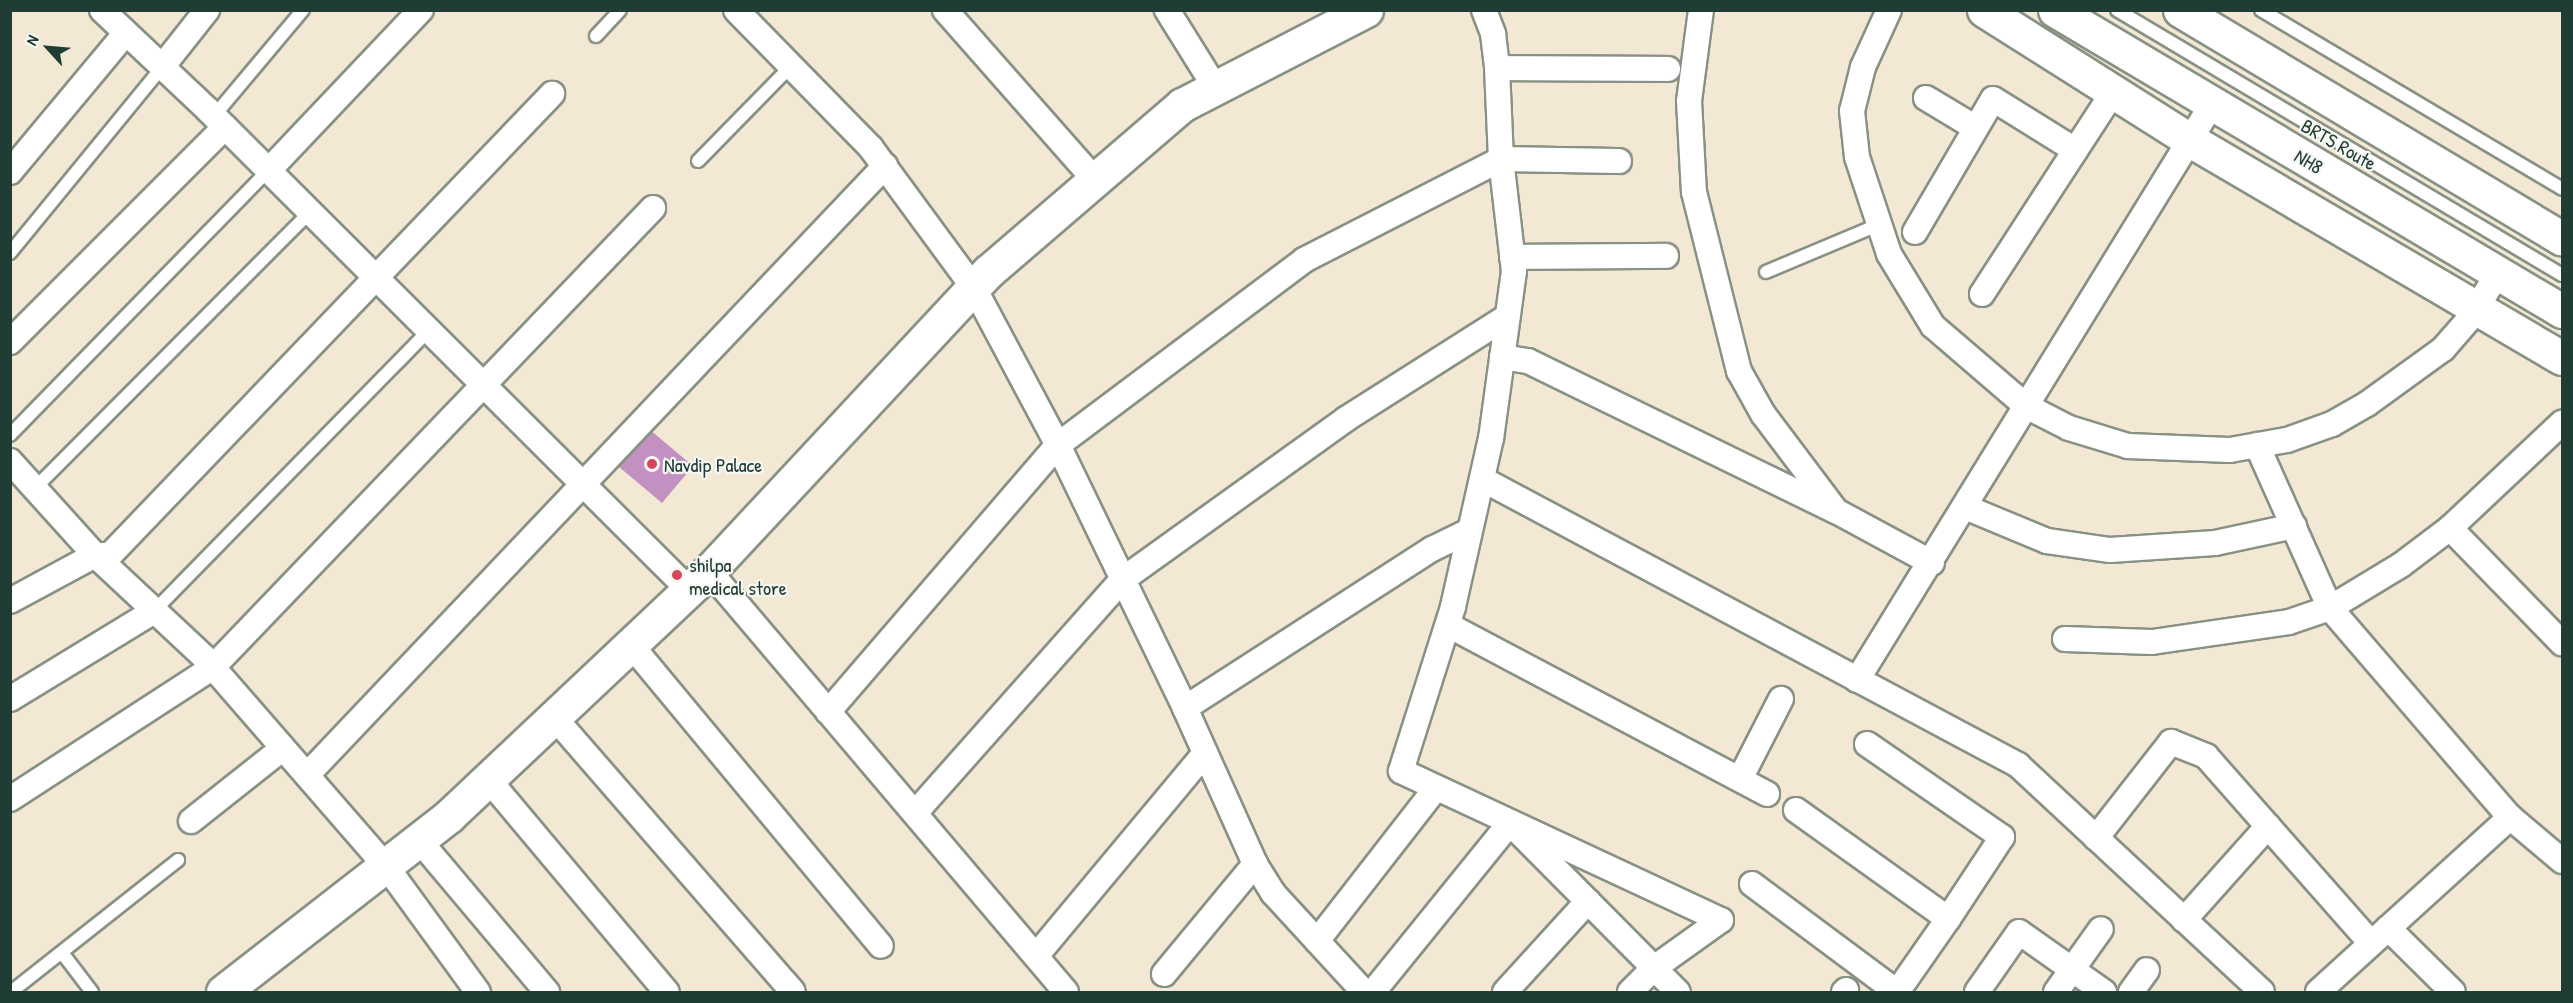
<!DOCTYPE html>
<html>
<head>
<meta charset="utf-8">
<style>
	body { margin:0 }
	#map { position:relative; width:2573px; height:1003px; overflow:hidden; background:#f2e8d4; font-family:"Patrick Hand",sans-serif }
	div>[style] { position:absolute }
	.building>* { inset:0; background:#c291c2 }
	.roads { filter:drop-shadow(2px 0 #889284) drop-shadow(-2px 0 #889284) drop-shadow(0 2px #889284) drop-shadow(0 -2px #889284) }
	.lane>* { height:12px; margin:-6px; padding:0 6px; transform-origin:6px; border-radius:6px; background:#fff }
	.street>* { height:24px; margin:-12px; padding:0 12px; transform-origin:12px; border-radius:12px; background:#fff }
	.secondary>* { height:33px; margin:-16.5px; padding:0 16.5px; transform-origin:16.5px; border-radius:16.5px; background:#fff }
	.primary>* { height:33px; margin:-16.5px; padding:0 16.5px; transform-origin:16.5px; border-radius:16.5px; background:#fff }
	.dots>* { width:16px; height:16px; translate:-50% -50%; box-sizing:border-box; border:3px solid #f6f6f2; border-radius:50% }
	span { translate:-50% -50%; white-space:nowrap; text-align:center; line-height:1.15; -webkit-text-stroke:4.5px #f6f6f2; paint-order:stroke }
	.street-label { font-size:20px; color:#1f3d34 }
	.poi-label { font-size:20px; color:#1f3d34 }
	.left { translate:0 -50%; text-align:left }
	.frame { position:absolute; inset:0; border:12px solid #1f3d34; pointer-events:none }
	.north { position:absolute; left:18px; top:18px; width:60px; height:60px; -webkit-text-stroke:4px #f6f6f2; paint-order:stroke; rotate:296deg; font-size:16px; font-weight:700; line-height:24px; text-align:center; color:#1f3d34 }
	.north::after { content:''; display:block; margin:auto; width:21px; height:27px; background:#1f3d34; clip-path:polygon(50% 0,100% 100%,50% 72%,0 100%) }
</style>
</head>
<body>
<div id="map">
	<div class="building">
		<i style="clip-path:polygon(643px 424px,693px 466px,662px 503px,612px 461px)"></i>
	</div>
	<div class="roads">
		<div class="lane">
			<i style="left:2117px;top:10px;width:518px;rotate:30.77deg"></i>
			<i style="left:2261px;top:10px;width:350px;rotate:30.7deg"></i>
			<i style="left:596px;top:36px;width:35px;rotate:-47deg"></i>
			<i style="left:214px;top:116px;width:138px;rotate:-50deg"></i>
			<i style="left:698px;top:161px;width:136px;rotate:-45.6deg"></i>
			<i style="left:10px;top:253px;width:240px;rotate:-50.7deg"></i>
			<i style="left:1766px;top:272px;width:121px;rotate:-22.8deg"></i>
			<i style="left:10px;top:435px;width:369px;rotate:-45.7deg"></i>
			<i style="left:35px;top:488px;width:388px;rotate:-45.1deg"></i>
			<i style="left:154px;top:611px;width:392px;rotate:-45.6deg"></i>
			<i style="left:63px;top:954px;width:48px;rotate:52.7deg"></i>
			<i style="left:11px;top:992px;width:213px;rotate:-38.3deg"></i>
		</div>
		<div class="street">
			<i style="left:102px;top:10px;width:146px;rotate:43.3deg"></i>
			<i style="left:208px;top:110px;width:680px;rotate:44.94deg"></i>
			<i style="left:736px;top:10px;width:193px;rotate:45.6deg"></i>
			<i style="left:871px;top:148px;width:174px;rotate:53.7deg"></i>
			<i style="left:974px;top:288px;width:178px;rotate:61.9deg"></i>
			<i style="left:1058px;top:445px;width:292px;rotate:64.2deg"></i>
			<i style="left:1185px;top:708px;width:294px;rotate:-32.8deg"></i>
			<i style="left:1432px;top:549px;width:41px;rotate:-25.9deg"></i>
			<i style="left:945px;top:10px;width:227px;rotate:48.6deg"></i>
			<i style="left:1167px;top:10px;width:91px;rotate:58.1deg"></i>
			<i style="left:1484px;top:10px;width:26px;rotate:69deg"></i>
			<i style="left:1493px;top:34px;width:34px;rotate:83deg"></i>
			<i style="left:1497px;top:68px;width:91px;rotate:87.5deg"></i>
			<i style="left:1501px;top:159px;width:113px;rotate:83.4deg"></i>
			<i style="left:1514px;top:271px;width:169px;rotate:97.8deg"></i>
			<i style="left:1491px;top:438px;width:173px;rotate:102.7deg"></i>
			<i style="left:1453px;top:607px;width:172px;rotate:107.6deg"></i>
			<i style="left:1401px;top:771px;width:353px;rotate:25deg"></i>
			<i style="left:1721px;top:920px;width:82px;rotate:144.4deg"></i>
			<i style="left:1654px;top:968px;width:34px;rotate:135deg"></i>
			<i style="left:1701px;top:10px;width:92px;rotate:97.5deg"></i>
			<i style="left:1689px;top:101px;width:91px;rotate:86.9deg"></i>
			<i style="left:1694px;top:192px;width:185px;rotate:75.9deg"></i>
			<i style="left:1739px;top:371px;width:49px;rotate:60.8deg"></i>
			<i style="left:1763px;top:414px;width:121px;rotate:53deg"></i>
			<i style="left:1889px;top:10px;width:63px;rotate:114.5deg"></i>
			<i style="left:1863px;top:67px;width:45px;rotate:104deg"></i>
			<i style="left:1852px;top:111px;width:46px;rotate:83.8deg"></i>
			<i style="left:1857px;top:157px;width:102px;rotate:71.7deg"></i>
			<i style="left:1889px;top:254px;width:84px;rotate:58.6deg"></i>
			<i style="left:1933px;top:326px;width:123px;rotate:40.7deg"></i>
			<i style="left:2026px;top:406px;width:48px;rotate:27.1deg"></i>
			<i style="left:2069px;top:428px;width:62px;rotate:17deg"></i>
			<i style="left:2128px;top:446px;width:102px;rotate:2.2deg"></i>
			<i style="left:2230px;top:450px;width:58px;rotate:-10deg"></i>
			<i style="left:2287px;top:440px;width:48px;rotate:-19.6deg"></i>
			<i style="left:2332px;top:424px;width:40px;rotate:-29.7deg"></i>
			<i style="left:2367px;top:404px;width:94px;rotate:-35.9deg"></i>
			<i style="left:2443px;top:349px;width:43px;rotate:-48.8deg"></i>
			<i style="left:2471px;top:317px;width:52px;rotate:-58.5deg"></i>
			<i style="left:162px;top:67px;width:73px;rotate:-51.7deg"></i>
			<i style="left:1497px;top:68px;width:171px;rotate:0.3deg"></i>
			<i style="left:1926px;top:98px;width:58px;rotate:31deg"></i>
			<i style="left:268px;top:171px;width:222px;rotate:-46.5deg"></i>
			<i style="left:10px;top:172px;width:181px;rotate:-50.2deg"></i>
			<i style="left:1915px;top:232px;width:154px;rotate:-59.6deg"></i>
			<i style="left:1993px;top:99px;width:97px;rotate:31.9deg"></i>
			<i style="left:1512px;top:257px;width:154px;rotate:-0.4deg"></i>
			<i style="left:1982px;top:294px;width:241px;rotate:-57deg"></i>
			<i style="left:10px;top:342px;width:304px;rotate:-45deg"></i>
			<i style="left:1502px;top:357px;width:26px;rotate:9deg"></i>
			<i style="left:1528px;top:361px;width:343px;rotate:26deg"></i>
			<i style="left:1836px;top:511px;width:109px;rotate:28.4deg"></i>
			<i style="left:2257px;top:445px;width:179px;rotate:65.9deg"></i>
			<i style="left:2330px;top:608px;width:276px;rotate:49.3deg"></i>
			<i style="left:2510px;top:817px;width:68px;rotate:40.2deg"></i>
			<i style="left:10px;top:461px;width:127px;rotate:47.9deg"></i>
			<i style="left:95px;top:555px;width:15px"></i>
			<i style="left:110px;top:555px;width:639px;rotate:-46.21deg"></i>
			<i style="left:1482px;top:479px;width:608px;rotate:28.08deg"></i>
			<i style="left:2018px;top:765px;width:333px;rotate:42.9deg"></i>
			<i style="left:1965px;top:507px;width:89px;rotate:22.5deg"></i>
			<i style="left:2047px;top:541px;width:64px;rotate:8.1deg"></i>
			<i style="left:2110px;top:550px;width:105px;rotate:-3.8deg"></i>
			<i style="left:2215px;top:543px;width:81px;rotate:-12.1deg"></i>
			<i style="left:2450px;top:528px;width:161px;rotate:45.8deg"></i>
			<i style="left:709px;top:571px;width:552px;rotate:49.7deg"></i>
			<i style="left:10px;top:601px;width:97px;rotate:-28.4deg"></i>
			<i style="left:95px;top:555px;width:149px;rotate:43.1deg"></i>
			<i style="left:204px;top:657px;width:277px;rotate:49deg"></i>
			<i style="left:386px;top:866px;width:156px;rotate:53.9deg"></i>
			<i style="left:1448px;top:625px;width:361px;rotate:27.9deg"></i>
			<i style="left:2065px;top:639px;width:87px;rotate:2deg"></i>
			<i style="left:2152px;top:642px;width:138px;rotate:-8.3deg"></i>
			<i style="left:2289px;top:622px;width:43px;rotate:-18.9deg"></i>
			<i style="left:2330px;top:608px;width:83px;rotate:-31.2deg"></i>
			<i style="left:2401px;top:565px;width:61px;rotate:-37.1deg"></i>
			<i style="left:2450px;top:528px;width:154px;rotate:-43.2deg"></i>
			<i style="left:631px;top:645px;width:391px;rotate:50.3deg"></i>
			<i style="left:1857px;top:680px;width:677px;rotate:-58.35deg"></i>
			<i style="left:10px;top:699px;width:169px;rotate:-31.4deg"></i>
			<i style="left:1185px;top:708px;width:171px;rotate:65.8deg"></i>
			<i style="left:1255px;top:864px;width:34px;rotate:58deg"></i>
			<i style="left:1273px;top:893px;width:134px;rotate:47.4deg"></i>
			<i style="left:828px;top:712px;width:352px;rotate:-49.3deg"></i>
			<i style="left:1058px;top:445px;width:308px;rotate:-36.9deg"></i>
			<i style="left:1304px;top:260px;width:221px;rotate:-27.1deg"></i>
			<i style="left:1501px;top:159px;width:118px;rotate:1deg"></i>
			<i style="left:554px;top:717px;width:364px;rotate:49deg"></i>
			<i style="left:1867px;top:744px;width:164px;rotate:34.6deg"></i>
			<i style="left:2002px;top:837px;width:98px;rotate:123.4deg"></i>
			<i style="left:307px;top:775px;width:840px;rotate:-46.5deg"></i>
			<i style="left:488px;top:779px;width:278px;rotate:50deg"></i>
			<i style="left:1740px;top:779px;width:90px;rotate:-62.9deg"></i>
			<i style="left:10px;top:799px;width:242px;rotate:-33deg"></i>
			<i style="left:213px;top:667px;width:636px;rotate:-46.21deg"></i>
			<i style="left:1796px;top:810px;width:187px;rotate:35.6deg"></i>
			<i style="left:1948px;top:919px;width:89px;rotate:124.9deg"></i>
			<i style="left:915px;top:813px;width:312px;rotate:-48.4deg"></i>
			<i style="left:1122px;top:580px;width:276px;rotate:-35.7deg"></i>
			<i style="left:1346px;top:419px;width:191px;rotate:-32.4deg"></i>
			<i style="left:191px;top:821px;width:117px;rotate:-38.4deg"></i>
			<i style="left:2096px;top:838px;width:122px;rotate:-52deg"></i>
			<i style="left:2171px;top:742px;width:38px;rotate:22deg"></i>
			<i style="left:2206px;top:756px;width:249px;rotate:48.6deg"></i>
			<i style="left:419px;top:840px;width:199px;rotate:49.9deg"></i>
			<i style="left:1752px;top:884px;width:181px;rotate:36.7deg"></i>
			<i style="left:2184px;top:920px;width:126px;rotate:-48.2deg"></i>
			<i style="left:2388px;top:928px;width:91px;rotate:44.6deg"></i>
			<i style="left:1317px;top:941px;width:194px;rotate:-52.1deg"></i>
			<i style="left:1036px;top:956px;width:264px;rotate:-50.2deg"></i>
			<i style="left:1164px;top:974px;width:143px;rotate:-50.4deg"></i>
			<i style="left:1373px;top:992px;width:218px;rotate:-51deg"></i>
			<i style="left:1510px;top:823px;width:238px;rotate:45.2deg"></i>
			<i style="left:1505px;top:992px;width:123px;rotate:-47.6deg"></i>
			<i style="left:1844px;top:992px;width:3px;rotate:-45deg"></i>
			<i style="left:1977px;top:992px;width:73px;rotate:-55deg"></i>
			<i style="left:2019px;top:932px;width:104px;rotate:35.2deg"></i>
			<i style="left:2056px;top:992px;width:77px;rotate:-54.5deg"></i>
			<i style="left:2131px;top:992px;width:27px;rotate:-54deg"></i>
			<i style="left:2318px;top:992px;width:260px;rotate:-42.3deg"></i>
		</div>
		<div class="secondary">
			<i style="left:1984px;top:10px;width:244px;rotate:32.3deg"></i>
			<i style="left:2190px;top:140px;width:431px;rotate:30.4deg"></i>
			<i style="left:223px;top:992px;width:286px;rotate:-37.9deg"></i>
			<i style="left:449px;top:816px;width:357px;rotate:-43.3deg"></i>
			<i style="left:709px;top:571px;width:410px;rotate:-47deg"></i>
			<i style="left:989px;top:271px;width:255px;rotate:-40.7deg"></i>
			<i style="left:1182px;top:105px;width:207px;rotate:-27.3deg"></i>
		</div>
		<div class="primary">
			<i style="left:2055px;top:10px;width:590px;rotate:30.7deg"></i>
			<i style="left:2180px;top:10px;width:445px;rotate:30.9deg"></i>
		</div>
	</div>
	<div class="dots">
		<i style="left:652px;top:464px;background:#d1495b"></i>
		<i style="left:677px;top:575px;background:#d1495b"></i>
	</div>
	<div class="street-label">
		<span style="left:2339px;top:144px;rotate:30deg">BRTS Route</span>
		<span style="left:2309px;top:161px;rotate:31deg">NH8</span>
	</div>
	<div class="poi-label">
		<span class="left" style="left:664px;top:464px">Navdip Palace</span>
		<span class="left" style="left:689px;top:576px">shilpa<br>medical store</span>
	</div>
	<div class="frame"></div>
	<div class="north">N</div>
</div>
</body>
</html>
